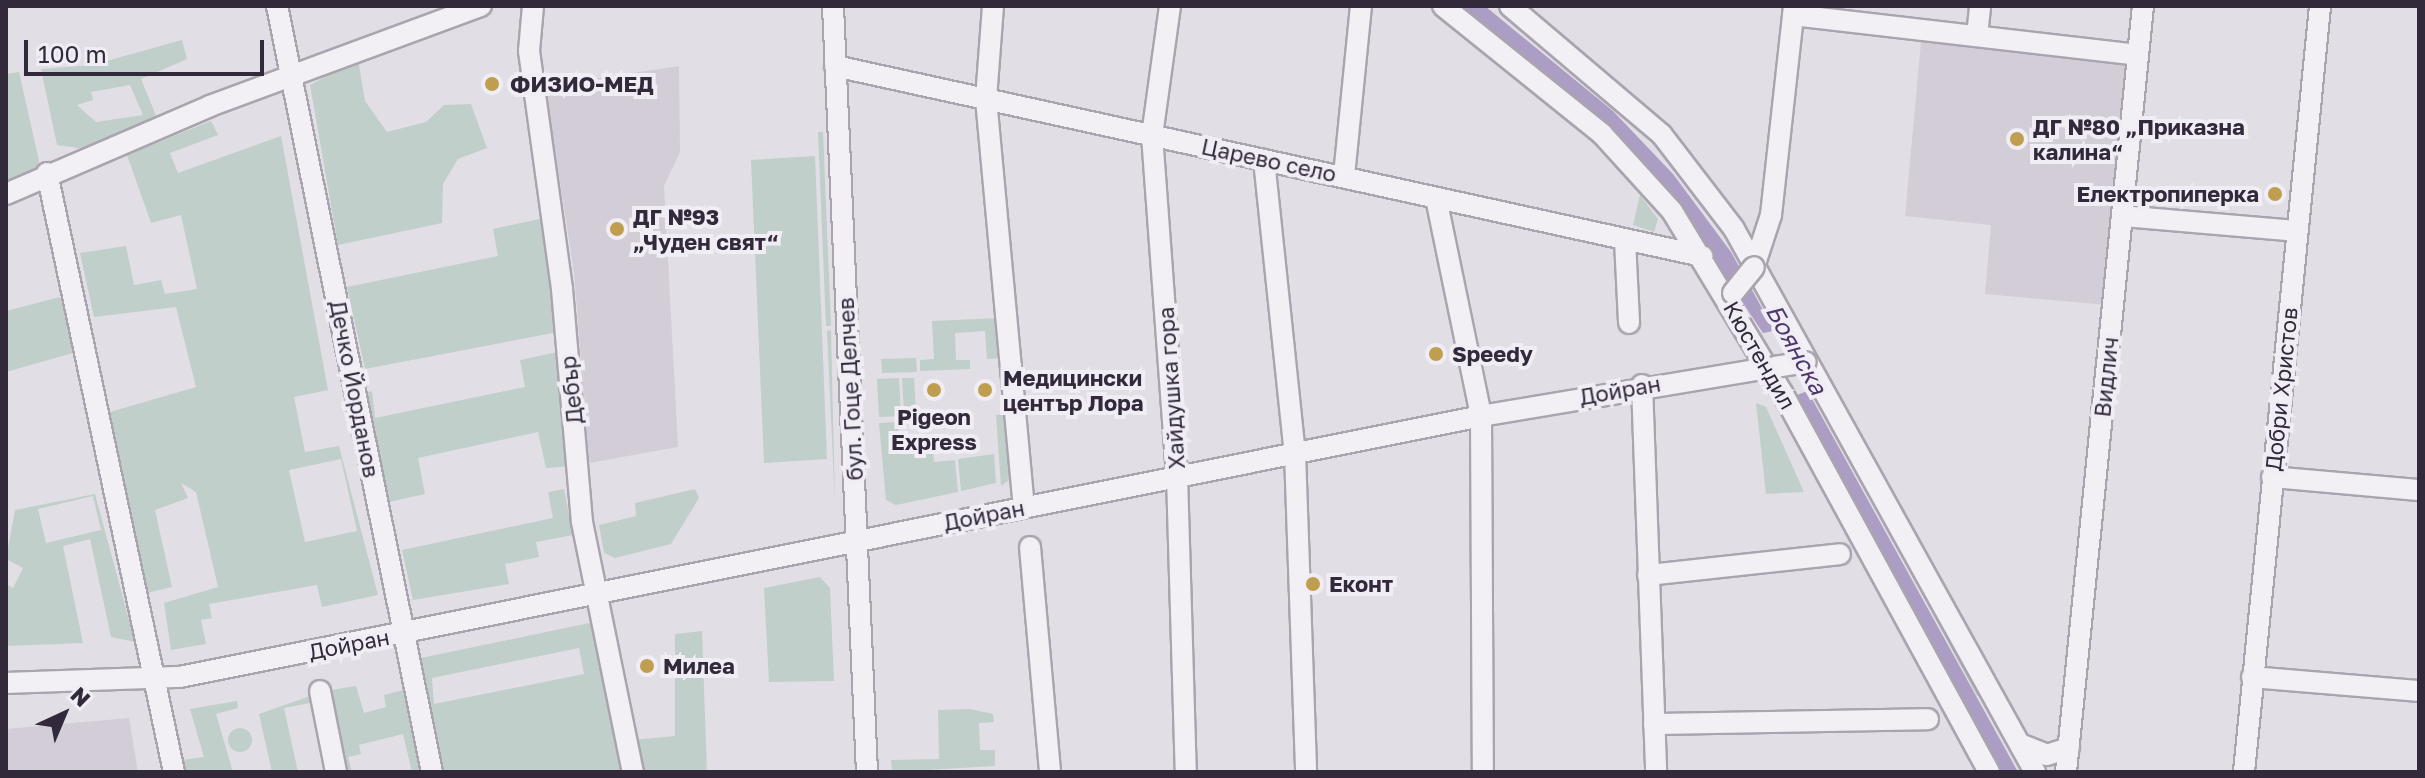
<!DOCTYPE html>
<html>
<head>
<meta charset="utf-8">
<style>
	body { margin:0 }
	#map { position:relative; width:2425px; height:778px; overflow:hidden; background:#e2dee6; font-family:"Golos Text",sans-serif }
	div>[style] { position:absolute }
	.built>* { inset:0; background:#d2cdd7 }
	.green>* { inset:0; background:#c0cfc9 }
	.round { border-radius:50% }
	.water>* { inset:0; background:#ab9dc3 }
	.pier>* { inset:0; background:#e2dee6 }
	.roads { filter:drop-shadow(2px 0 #aaa4af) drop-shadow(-2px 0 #aaa4af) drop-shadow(0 2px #aaa4af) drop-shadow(0 -2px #aaa4af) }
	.minor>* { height:20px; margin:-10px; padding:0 10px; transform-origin:10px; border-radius:10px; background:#f3f0f5 }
	.bridges { filter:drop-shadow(2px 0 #aaa4af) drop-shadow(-2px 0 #aaa4af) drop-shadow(0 2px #aaa4af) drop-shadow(0 -2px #aaa4af) }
	.minor-bridge>* { height:20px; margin:-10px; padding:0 10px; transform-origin:10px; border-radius:10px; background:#f3f0f5 }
	.dots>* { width:22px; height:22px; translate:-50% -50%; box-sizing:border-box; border:4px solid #f0edf4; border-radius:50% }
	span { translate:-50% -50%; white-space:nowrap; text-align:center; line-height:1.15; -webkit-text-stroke:8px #f0edf4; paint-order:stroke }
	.poi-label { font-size:22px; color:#32293b; font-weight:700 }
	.left { translate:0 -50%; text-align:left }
	.right { translate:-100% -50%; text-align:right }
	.street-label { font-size:22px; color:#32293b }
	.water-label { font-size:24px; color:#4d386b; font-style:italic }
	.frame { position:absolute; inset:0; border:8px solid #32293b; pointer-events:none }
	.north { position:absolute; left:24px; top:674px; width:80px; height:80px; -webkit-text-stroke:6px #f0edf4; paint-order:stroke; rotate:44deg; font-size:22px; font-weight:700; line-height:32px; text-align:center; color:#32293b }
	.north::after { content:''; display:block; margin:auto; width:28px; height:36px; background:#32293b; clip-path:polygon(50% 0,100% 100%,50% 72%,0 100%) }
	.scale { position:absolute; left:24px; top:40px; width:240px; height:36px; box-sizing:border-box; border:4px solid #32293b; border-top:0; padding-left:10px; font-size:24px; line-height:28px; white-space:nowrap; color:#32293b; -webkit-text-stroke:6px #f0edf4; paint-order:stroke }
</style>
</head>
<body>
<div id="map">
	<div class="built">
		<i style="clip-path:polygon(1921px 42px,2129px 62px,2107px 305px,1985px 294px,1991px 225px,1905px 216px)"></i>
		<i style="clip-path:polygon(679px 66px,680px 152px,664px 186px,678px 447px,589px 463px,574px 272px,545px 86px)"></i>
		<i style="clip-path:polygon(129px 718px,138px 772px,6px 772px,6px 729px)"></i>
	</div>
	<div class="green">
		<i style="clip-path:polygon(evenodd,182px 40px,187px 59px,141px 79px,157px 118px,85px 149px,57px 145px,41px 69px,92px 65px,182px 40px,130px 85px,143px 115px,96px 122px,77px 105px,93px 100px,91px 92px,130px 85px)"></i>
		<i style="clip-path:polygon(358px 59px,365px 101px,387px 132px,426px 122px,444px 105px,471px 104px,487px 148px,458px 159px,443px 184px,442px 223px,338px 245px,310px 85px)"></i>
		<i style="clip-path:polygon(19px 72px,39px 161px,35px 171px,6px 186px,6px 74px)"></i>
		<i style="clip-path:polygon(evenodd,211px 121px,218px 135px,170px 153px,178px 173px,281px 136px,328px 390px,294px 397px,305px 452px,339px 446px,378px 595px,322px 607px,317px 585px,209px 604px,212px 618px,201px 620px,206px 644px,171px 650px,164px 603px,218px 587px,196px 492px,181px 483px,188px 498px,155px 510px,172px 587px,147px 593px,110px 412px,196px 387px,176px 307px,94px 317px,80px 253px,126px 246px,134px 285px,161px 280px,165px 294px,197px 289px,181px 215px,151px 223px,127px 155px,211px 121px,341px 459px,357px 531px,305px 542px,289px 470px,341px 459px)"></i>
		<i style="clip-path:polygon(818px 132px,823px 132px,831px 326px,826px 326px)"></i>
		<i style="clip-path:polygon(815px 156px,827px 459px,764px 463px,751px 160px)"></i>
		<i style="clip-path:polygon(1640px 195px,1658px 219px,1654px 232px,1633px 225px)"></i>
		<i style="clip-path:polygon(544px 218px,558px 332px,365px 369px,347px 287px,498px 256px,493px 229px)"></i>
		<i style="clip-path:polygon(60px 297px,80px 351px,6px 372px,6px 311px)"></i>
		<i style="clip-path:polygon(1000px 318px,1002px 358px,987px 359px,985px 331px,955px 333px,956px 360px,970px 360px,970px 369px,920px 371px,920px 360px,934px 359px,932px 321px)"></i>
		<i style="clip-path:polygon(831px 330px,835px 505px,827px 331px)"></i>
		<i style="clip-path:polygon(562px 351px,573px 466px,546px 468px,538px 432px,418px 458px,425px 494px,389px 502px,362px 394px,372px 391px,375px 418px,525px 387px,520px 360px)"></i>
		<i style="clip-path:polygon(916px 358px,917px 372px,882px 373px,881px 359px)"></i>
		<i style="clip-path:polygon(899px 378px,901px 416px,879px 417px,877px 379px)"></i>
		<i style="clip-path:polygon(902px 378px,914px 378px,916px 411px,904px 412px)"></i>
		<i style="clip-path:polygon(1812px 389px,1981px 694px,1977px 696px)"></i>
		<i style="clip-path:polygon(1797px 395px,1964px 704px,1959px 706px,1794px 396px)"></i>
		<i style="clip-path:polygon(1756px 403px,1766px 407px,1804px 492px,1766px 494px)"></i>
		<i style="clip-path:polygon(1010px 413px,1017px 474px,1001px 486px,996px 415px)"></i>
		<i style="clip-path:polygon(898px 422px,900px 449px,933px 451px,934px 462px,955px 460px,958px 492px,896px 505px,886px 500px,879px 423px)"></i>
		<i style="clip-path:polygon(994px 454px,996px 483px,961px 491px,958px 459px)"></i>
		<i style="clip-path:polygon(564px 489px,573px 535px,536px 542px,539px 557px,505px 564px,509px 584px,413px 600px,402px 550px,553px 518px,548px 492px)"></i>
		<i style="clip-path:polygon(695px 489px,699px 498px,671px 544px,615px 558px,604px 553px,599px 525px,636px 516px,635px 503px)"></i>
		<i style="clip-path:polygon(evenodd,95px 494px,135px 642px,111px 637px,90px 539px,63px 546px,83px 643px,6px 646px,6px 584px,13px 588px,23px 568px,6px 559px,15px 510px,95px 494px,93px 496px,101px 530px,46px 543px,38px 509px,93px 496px)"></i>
		<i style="clip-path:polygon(820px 577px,830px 588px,834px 681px,769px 682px,764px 588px)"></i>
		<i style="clip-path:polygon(evenodd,594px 622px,627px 772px,440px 772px,416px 659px,594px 622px,579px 648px,584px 674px,434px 704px,432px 678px,579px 648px)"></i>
		<i style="clip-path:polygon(702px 631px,707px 772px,638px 772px,632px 740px,675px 736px,675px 634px)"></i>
		<i style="clip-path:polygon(356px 686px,364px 713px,386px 707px,384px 695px,410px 688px,426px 772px,412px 772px,403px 734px,359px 745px,361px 754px,348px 757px,352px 772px,343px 772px,325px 691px)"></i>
		<i style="clip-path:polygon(313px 695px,315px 702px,284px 708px,298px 772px,272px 772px,259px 714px)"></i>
		<i style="clip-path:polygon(237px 701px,238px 708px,216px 714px,233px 772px,184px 772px,182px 760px,204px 757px,190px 709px)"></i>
		<i style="clip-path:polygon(970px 709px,993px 714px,994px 722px,979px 723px,980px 750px,995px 750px,995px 766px,892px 772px,891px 760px,939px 759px,938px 710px)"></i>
		<i class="round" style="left:228px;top:728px;width:24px;height:24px"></i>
	</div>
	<div class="water">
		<i style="clip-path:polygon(1461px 6px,1485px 6px,1613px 111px,1673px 174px,1731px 252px,2018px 772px,2000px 772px,1763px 333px,1666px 187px,1602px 120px)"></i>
	</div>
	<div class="pier">
		<i style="clip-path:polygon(1782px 329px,1816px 388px,1794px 396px,1759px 334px)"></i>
	</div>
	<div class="roads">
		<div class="minor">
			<i style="left:277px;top:6px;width:782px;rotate:78.56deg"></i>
			<i style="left:533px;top:6px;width:45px;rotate:95.1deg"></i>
			<i style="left:529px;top:51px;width:240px;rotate:82.1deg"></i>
			<i style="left:562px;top:289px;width:234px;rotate:85.1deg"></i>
			<i style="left:582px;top:522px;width:255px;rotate:78.5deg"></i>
			<i style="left:833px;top:6px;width:767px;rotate:87.46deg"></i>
			<i style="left:993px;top:6px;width:93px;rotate:94.3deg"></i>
			<i style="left:986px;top:99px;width:410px;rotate:84.7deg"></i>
			<i style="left:1170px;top:6px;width:130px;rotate:97.9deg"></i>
			<i style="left:1152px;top:135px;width:342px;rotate:85.8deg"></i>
			<i style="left:1177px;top:476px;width:296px;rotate:88.3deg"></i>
			<i style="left:1443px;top:6px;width:204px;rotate:38.8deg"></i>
			<i style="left:1602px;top:134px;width:104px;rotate:47.7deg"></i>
			<i style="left:1672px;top:211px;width:214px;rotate:58.8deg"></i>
			<i style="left:1783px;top:394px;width:430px;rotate:61.4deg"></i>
			<i style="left:1510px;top:6px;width:199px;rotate:40.3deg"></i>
			<i style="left:1662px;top:135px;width:118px;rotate:52.5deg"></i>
			<i style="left:1734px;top:229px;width:621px;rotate:61deg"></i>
			<i style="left:1793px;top:15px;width:347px;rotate:6.6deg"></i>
			<i style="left:1977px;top:36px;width:30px;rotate:-84deg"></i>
			<i style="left:835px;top:66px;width:888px;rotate:12.36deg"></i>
			<i style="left:1264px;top:160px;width:295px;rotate:84deg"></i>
			<i style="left:1295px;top:453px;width:319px;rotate:88deg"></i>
			<i style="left:47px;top:173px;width:612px;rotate:78.03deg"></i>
			<i style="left:1344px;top:176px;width:171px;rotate:-84.3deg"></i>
			<i style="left:6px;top:194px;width:222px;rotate:-23.3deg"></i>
			<i style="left:210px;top:106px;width:289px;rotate:-20.3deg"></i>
			<i style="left:1436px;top:198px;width:223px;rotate:78.3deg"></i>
			<i style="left:1481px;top:416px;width:356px;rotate:89.7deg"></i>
			<i style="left:2122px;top:216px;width:176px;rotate:4.9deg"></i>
			<i style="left:1625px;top:240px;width:83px;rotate:87.2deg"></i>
			<i style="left:1754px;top:267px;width:55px;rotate:-71.9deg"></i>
			<i style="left:1771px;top:215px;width:210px;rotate:-83.7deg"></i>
			<i style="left:1642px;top:385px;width:387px;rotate:87.9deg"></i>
			<i style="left:2272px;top:477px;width:148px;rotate:5.1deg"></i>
			<i style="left:1030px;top:547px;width:226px;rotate:84.9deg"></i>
			<i style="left:1648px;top:575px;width:193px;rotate:-6.2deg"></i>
			<i style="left:2252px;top:677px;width:168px;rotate:4.8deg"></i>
			<i style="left:6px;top:683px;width:174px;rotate:-2deg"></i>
			<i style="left:180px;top:677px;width:1327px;rotate:-11.34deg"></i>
			<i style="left:1481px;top:416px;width:298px;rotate:-9.5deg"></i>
			<i style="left:320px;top:691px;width:83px;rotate:78.8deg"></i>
			<i style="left:1654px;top:724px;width:274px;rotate:-1deg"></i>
			<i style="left:2020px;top:744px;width:29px;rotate:22deg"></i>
			<i style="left:2047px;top:755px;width:23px;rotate:-18deg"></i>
			<i style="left:2066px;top:772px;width:770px;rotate:-84.26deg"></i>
			<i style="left:2244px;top:772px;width:770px;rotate:-84.33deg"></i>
		</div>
	</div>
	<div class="bridges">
		<div class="minor-bridge">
			<i style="left:1733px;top:293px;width:33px;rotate:-51deg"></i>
			<i style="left:1775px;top:367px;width:31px;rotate:-9deg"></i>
		</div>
	</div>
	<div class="dots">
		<i style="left:492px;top:84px;background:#bf9f4f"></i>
		<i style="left:2017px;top:139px;background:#bf9f4f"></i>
		<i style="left:2275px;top:194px;background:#bf9f4f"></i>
		<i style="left:617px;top:229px;background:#bf9f4f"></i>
		<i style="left:1436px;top:354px;background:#bf9f4f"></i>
		<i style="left:934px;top:390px;background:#bf9f4f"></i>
		<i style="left:985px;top:390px;background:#bf9f4f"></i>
		<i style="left:1313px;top:584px;background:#bf9f4f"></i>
		<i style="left:647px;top:666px;background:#bf9f4f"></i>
	</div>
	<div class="poi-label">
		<span class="left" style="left:510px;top:84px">ФИЗИО-МЕД</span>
		<span class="left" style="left:2033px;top:139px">ДГ №80 „Приказна<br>калина“</span>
		<span class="right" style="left:2259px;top:194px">Електропиперка</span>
		<span class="left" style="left:633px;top:229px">ДГ №93<br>„Чуден свят“</span>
		<span class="left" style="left:1452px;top:354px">Speedy</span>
		<span class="left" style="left:1003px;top:390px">Медицински<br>център Лора</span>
		<span style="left:934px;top:429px">Pigeon<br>Express</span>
		<span class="left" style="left:1329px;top:584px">Еконт</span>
		<span class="left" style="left:663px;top:666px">Милеа</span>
	</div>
	<div class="street-label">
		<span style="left:1269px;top:160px;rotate:12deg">Царево село</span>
		<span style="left:1760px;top:355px;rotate:60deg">Кюстендил</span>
		<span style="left:2106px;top:377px;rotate:-84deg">Видлич</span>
		<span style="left:1171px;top:388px;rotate:-94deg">Хайдушка гора</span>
		<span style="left:355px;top:389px;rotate:79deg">Дечко Йорданов</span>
		<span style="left:850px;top:389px;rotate:-93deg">бул. Гоце Делчев</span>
		<span style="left:2281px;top:389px;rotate:-84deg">Добри Христов</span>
		<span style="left:571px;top:390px;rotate:-96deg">Дебър</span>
		<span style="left:1620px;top:390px;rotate:-10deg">Дойран</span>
		<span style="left:984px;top:515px;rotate:-11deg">Дойран</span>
		<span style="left:349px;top:644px;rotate:-11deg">Дойран</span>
	</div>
	<div class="water-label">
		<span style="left:1797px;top:349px;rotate:61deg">Боянска</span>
	</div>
	<div class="frame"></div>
	<div class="north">N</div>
	<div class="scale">100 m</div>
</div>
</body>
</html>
